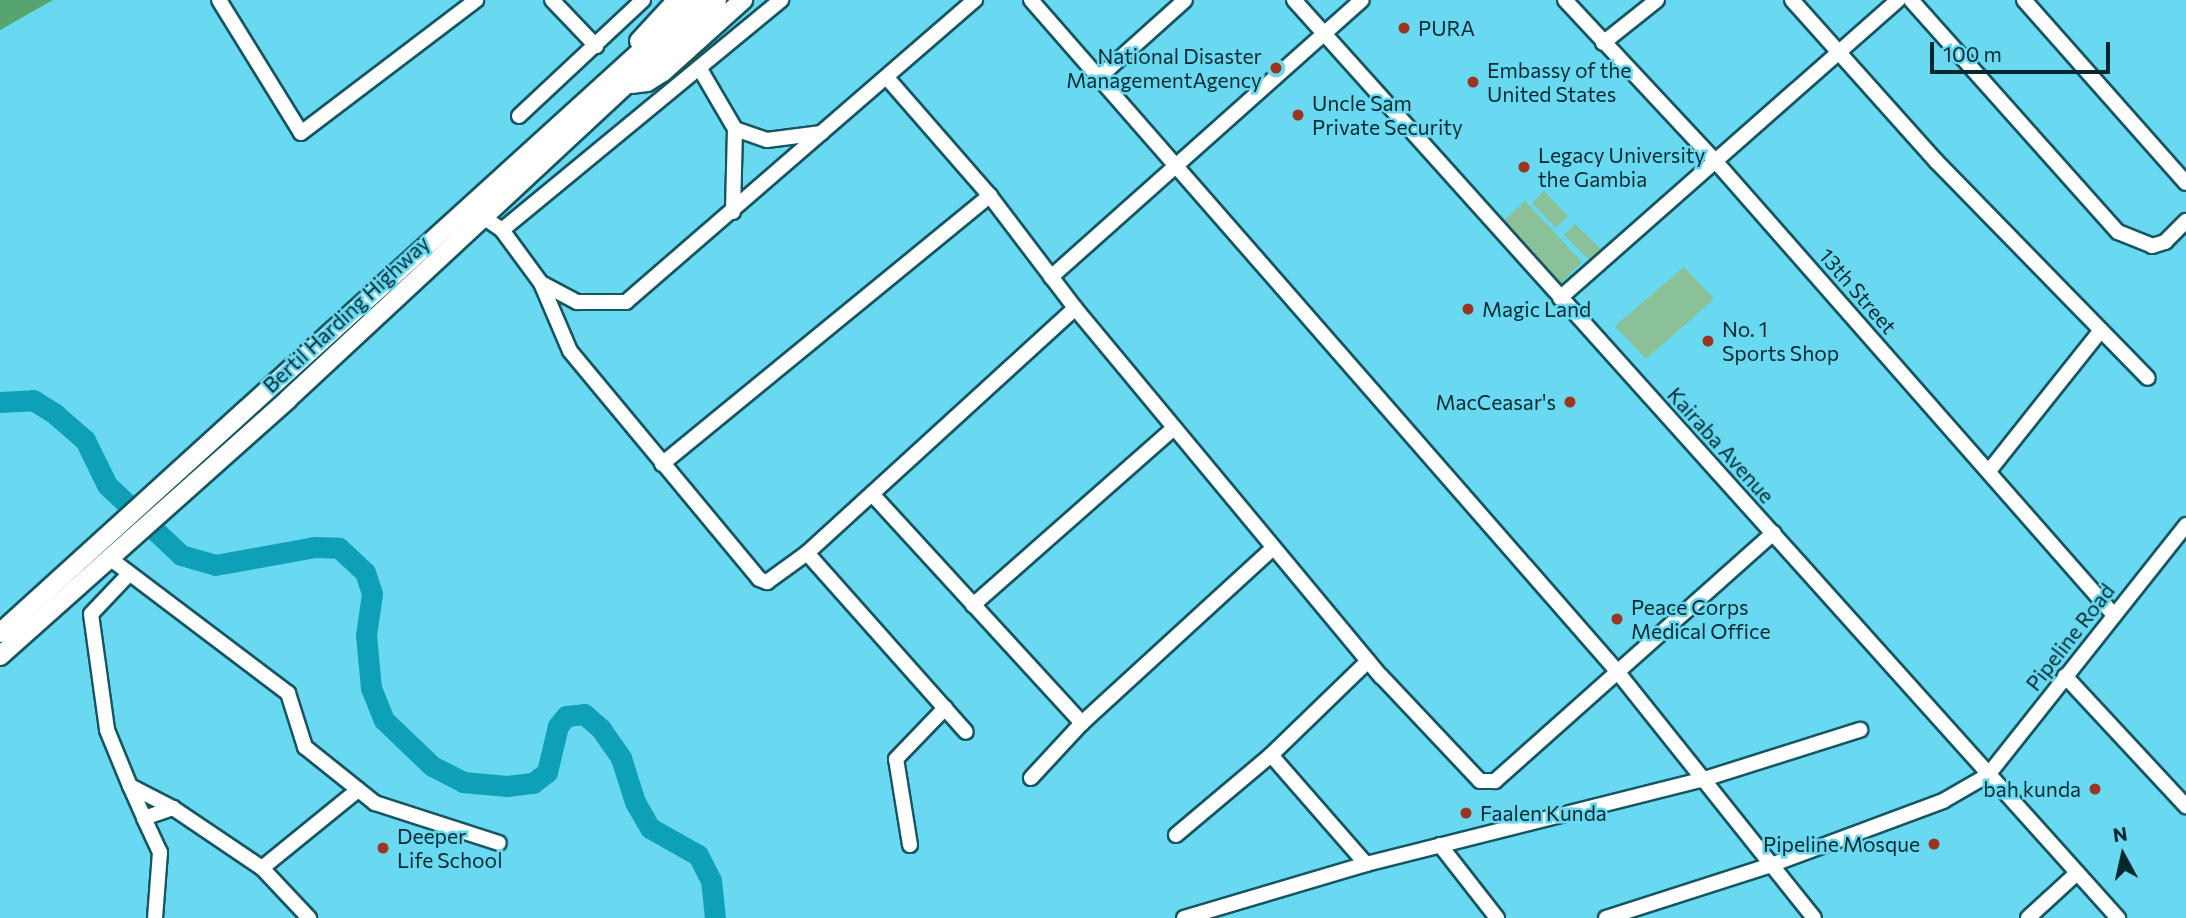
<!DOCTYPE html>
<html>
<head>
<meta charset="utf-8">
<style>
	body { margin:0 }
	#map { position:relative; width:2186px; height:918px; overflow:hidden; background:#68d9f1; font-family:Commissioner,sans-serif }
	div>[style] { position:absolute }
	.green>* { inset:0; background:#8ac199 }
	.forest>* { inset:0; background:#56a571 }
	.river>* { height:21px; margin:-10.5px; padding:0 10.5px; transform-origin:10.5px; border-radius:10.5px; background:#0ea0b7 }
	.roads { filter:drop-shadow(2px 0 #165662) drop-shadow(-2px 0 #165662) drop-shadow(0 2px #165662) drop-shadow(0 -2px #165662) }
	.minor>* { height:14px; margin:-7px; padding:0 7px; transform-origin:7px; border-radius:7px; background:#fff }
	.major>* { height:18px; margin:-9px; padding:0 9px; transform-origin:9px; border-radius:9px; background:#fff }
	.dots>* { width:19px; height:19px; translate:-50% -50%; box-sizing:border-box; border:4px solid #68d9f1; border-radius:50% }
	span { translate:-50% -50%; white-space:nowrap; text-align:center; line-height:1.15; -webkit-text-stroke:5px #68d9f1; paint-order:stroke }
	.poi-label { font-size:21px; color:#02282f }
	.left { translate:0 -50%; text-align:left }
	.right { translate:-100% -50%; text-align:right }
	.street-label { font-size:21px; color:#02282f }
	.north { position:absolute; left:2088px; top:820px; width:70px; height:70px; -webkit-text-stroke:5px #68d9f1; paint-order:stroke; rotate:352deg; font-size:19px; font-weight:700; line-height:28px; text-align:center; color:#02282f }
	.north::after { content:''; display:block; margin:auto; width:24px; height:32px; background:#02282f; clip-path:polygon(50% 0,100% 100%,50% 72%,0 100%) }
	.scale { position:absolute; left:1930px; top:42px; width:180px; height:32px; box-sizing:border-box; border:4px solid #02282f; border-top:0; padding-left:9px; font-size:21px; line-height:24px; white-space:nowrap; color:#02282f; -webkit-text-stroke:5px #68d9f1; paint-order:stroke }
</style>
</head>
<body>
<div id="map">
	<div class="green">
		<i style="clip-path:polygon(1544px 191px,1568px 216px,1556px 228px,1532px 203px)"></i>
		<i style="clip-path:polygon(1525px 201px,1582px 262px,1561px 283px,1503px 221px)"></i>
		<i style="clip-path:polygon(1575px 224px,1603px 251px,1592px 263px,1564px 235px)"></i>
		<i style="clip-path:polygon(1684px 267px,1714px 299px,1646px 359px,1615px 326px)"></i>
	</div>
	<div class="forest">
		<i style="clip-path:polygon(0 0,53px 0,0 30px)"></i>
	</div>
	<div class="river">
		<i style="left:0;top:402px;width:33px;rotate:-3deg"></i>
		<i style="left:33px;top:400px;width:26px;rotate:32deg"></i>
		<i style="left:55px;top:414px;width:40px;rotate:41deg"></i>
		<i style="left:85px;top:440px;width:50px;rotate:63.9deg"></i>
		<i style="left:107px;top:485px;width:102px;rotate:43.4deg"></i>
		<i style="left:181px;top:555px;width:35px;rotate:16deg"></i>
		<i style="left:215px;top:565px;width:102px;rotate:-10.2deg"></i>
		<i style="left:315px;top:547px;width:24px;rotate:2deg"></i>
		<i style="left:339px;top:548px;width:35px;rotate:43deg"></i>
		<i style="left:365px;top:572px;width:23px;rotate:72deg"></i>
		<i style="left:372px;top:594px;width:41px;rotate:98.3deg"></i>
		<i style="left:366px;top:635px;width:53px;rotate:84.6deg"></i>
		<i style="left:371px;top:688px;width:35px;rotate:68deg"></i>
		<i style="left:384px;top:720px;width:66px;rotate:43.8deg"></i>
		<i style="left:432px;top:766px;width:35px;rotate:27deg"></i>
		<i style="left:463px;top:782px;width:44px;rotate:5.2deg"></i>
		<i style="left:507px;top:786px;width:26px;rotate:-7deg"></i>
		<i style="left:533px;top:783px;width:18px;rotate:-38deg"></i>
		<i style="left:547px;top:772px;width:47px;rotate:-76.6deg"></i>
		<i style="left:558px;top:726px;width:13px;rotate:-51deg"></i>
		<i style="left:566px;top:716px;width:18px;rotate:-6deg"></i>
		<i style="left:584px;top:714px;width:23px;rotate:41deg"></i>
		<i style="left:601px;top:729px;width:35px;rotate:55deg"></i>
		<i style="left:621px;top:758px;width:46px;rotate:72.3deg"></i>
		<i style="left:635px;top:802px;width:30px;rotate:60deg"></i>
		<i style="left:650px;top:828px;width:55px;rotate:29.4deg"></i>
		<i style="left:698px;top:855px;width:28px;rotate:63deg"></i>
		<i style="left:711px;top:880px;width:38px;rotate:84deg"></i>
	</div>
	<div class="roads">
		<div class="minor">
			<i style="left:219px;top:0;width:156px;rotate:58.3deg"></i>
			<i style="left:301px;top:133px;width:220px;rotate:-37.2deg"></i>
			<i style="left:552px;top:0;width:64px;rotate:46.3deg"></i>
			<i style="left:1031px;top:0;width:889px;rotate:48.87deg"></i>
			<i style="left:1616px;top:670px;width:317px;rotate:51.4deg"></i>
			<i style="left:1294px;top:0;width:1234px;rotate:48.09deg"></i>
			<i style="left:1565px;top:0;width:223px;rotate:47deg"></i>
			<i style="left:1717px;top:163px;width:602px;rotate:48.71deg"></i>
			<i style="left:1792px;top:0;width:216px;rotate:48.2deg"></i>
			<i style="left:1936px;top:161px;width:303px;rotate:45.7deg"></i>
			<i style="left:1911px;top:0;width:311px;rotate:48.3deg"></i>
			<i style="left:2118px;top:232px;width:37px;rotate:22deg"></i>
			<i style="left:2152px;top:246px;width:14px;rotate:-17deg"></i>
			<i style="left:2165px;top:242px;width:30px;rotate:-45deg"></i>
			<i style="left:2024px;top:0;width:244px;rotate:48.5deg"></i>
			<i style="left:1603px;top:43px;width:69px;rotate:-38.5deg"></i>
			<i style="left:700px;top:69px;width:69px;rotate:59.7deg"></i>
			<i style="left:735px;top:129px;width:83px;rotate:91.4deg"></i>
			<i style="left:888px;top:79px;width:155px;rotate:48.9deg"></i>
			<i style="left:990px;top:196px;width:141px;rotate:52.8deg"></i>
			<i style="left:1075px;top:308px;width:479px;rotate:50.3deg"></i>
			<i style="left:1381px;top:676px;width:144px;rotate:46.7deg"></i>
			<i style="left:1480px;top:781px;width:15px"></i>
			<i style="left:1495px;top:781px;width:373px;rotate:-41.7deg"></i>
			<i style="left:1097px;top:79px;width:118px;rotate:-41.9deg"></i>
			<i style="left:519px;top:116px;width:170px;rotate:-43.1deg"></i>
			<i style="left:735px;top:129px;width:34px;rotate:19deg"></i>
			<i style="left:767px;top:140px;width:55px;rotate:-7.3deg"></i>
			<i style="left:483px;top:217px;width:23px;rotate:34deg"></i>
			<i style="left:502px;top:230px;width:66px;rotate:53.7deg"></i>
			<i style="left:541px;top:283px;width:74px;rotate:66.9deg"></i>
			<i style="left:570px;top:351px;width:296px;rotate:50.3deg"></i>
			<i style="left:759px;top:579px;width:9px;rotate:21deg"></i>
			<i style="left:767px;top:582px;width:49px;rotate:-35.9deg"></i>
			<i style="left:807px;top:553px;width:363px;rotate:-42.4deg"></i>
			<i style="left:502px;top:230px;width:362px;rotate:-39.5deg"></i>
			<i style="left:1051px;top:277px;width:416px;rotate:-41.7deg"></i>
			<i style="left:541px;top:283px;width:41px;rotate:27.8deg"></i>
			<i style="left:577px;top:302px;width:49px"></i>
			<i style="left:626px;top:302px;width:462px;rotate:-40.9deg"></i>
			<i style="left:1560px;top:298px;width:451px;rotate:-41.4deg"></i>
			<i style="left:662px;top:464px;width:424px;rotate:-39.3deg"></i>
			<i style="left:1989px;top:471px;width:180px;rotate:-51.5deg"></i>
			<i style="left:872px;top:494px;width:311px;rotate:47.5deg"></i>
			<i style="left:807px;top:553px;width:239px;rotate:48.4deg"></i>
			<i style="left:112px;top:560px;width:221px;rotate:37.1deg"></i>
			<i style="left:288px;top:693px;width:57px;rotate:72.5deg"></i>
			<i style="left:305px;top:747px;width:90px;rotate:38.7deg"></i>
			<i style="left:375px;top:803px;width:130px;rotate:17.9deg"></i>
			<i style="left:129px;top:574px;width:55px;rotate:133.5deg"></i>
			<i style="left:91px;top:614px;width:117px;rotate:82.1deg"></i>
			<i style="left:107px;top:730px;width:61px;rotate:67.7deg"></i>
			<i style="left:130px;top:786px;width:48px;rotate:27.1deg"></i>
			<i style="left:173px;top:808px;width:107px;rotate:34deg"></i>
			<i style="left:262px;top:868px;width:69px;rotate:46.8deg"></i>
			<i style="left:973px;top:605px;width:268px;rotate:-41.4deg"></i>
			<i style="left:2065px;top:676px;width:178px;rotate:47.1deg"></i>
			<i style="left:1271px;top:755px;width:145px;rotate:48.9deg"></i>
			<i style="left:1031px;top:778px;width:75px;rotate:-47.2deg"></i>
			<i style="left:1082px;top:723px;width:259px;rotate:-42.5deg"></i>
			<i style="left:130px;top:786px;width:35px;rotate:66deg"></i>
			<i style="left:144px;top:818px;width:31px;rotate:-19deg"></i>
			<i style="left:144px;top:818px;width:38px;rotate:65deg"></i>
			<i style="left:160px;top:852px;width:66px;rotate:94.3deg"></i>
			<i style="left:1176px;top:835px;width:124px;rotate:-40.1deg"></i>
			<i style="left:1271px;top:755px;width:135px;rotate:-44.1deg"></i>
			<i style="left:910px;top:845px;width:87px;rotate:-99.2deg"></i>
			<i style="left:896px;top:759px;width:71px;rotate:-46.1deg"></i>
			<i style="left:1440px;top:845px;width:93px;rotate:52deg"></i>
			<i style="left:262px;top:868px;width:124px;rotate:-39.1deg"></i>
			<i style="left:1184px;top:918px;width:190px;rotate:-16.5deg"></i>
			<i style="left:1366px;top:864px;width:345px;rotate:-14.1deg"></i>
			<i style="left:1701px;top:780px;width:167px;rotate:-17.5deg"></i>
			<i style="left:1606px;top:918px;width:173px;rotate:-17.8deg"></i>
			<i style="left:1771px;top:865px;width:184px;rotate:-20.4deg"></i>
			<i style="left:1943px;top:801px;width:52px;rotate:-30deg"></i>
			<i style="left:1988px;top:775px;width:319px;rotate:-51.6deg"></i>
			<i style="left:2028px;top:918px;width:67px;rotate:-42.6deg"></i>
		</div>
		<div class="major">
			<i style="left:639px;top:41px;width:56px;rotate:-47.2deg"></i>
			<i style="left:631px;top:84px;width:16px;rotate:-7deg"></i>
			<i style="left:647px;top:82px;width:19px;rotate:-32deg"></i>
			<i style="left:663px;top:72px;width:108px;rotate:-42deg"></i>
			<i style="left:0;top:633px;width:942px;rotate:-42.25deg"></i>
			<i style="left:0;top:656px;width:386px;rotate:-41.7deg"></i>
			<i style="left:288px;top:399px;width:586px;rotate:-42.92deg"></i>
		</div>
	</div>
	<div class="dots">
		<i style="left:1404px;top:28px;background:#9d341f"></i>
		<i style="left:1276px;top:68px;background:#9d341f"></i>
		<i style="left:1473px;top:82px;background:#9d341f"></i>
		<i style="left:1298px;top:115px;background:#9d341f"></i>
		<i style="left:1524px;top:167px;background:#9d341f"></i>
		<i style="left:1468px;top:309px;background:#9d341f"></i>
		<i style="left:1708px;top:341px;background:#9d341f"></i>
		<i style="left:1570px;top:402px;background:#9d341f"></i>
		<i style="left:1617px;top:619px;background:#9d341f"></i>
		<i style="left:2095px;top:789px;background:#9d341f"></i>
		<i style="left:1466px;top:813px;background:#9d341f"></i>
		<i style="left:1934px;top:844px;background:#9d341f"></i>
		<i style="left:383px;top:848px;background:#9d341f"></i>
	</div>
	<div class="poi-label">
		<span class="left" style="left:1418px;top:28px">PURA</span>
		<span class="right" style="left:1262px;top:68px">National Disaster<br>ManagementAgency</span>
		<span class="left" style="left:1487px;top:82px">Embassy of the<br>United States</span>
		<span class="left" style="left:1312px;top:115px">Uncle Sam<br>Private Security</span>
		<span class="left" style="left:1538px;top:167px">Legacy University<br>the Gambia</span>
		<span class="left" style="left:1482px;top:309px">Magic Land</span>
		<span class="left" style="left:1722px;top:341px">No. 1<br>Sports Shop</span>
		<span class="right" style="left:1556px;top:402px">MacCeasar's</span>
		<span class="left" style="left:1631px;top:619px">Peace Corps<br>Medical Office</span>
		<span class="right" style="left:2081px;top:789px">bah kunda</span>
		<span class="left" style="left:1480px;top:813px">Faalen Kunda</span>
		<span class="left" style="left:397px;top:848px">Deeper<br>Life School</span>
		<span class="right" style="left:1920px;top:844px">Pipeline Mosque</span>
	</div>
	<div class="street-label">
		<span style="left:1858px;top:291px;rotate:49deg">13th Street</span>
		<span style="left:346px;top:314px;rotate:-43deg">Bertil Harding Highway</span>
		<span style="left:1721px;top:445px;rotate:48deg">Kairaba Avenue</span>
		<span style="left:2070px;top:637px;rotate:-52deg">Pipeline Road</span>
	</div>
	<div class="north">N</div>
	<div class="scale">100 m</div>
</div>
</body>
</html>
